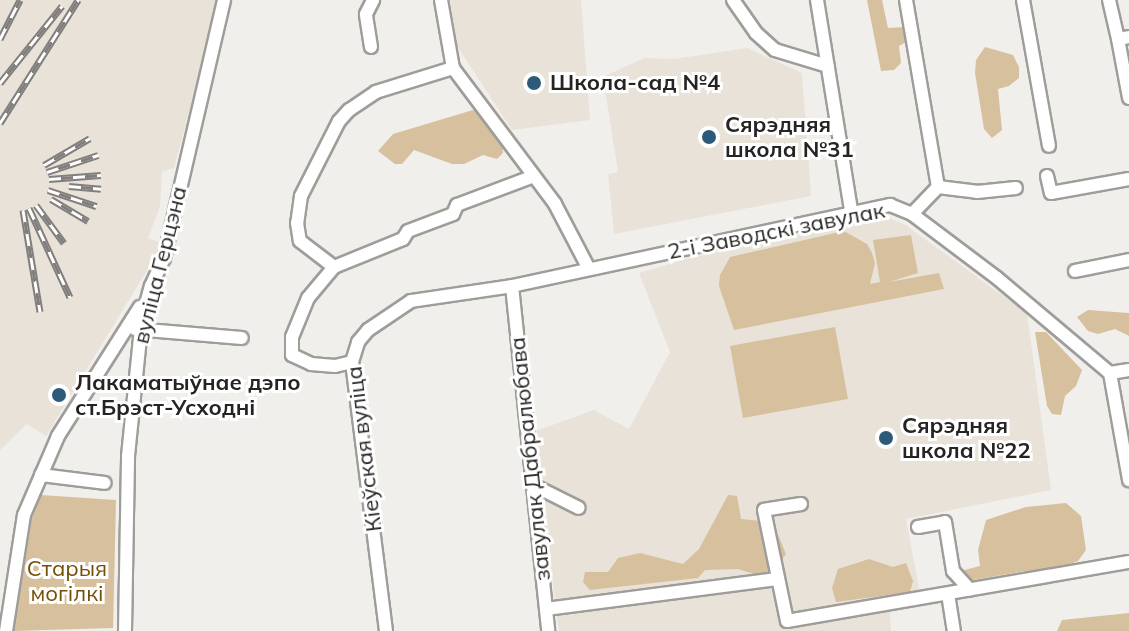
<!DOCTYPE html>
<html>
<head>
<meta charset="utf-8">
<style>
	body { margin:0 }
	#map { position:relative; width:1129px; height:631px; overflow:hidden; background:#f1efeb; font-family:Mulish,sans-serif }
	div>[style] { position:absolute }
	.built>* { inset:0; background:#e9e2d8 }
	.green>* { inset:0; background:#d7c09e }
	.roads { filter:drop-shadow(2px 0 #9f9d9a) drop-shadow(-2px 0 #9f9d9a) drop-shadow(0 2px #9f9d9a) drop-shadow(0 -2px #9f9d9a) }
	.minor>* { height:12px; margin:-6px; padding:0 6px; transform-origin:6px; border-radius:6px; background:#fff }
	.rail>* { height:7px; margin-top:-3.5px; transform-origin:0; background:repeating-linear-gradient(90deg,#fff 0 12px,#817f7d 0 24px); box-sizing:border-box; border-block:2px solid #817f7d }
	.dots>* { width:22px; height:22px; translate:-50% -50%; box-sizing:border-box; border:4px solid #fff; border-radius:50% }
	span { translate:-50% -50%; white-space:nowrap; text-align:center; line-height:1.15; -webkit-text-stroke:6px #fff; paint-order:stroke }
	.poi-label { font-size:22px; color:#252423; font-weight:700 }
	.left { translate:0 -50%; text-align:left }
	.street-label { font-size:22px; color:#252423 }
	.park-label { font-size:22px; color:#744f05 }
</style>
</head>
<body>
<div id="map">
	<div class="built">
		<i style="clip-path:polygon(0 0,219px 0,174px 168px,162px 172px,160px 207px,148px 238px,163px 244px,46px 436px,27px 424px,0 450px)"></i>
		<i style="clip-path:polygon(450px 0,581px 0,590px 120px,512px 130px,457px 46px)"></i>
		<i style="clip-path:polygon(747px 48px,802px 73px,811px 196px,614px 234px,608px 174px,618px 172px,603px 77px,644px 58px,674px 59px)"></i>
		<i style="clip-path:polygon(885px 216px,904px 224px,1027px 313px,1051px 490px,906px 519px,920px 594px,889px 601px,891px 631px,559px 631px,533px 432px,594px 410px,629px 429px,670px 352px,639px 273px,693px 257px)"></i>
	</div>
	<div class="green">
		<i style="clip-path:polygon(867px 0,882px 0,888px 28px,905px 27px,908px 41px,899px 46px,901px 63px,894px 70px,881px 71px)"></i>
		<i style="clip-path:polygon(985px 47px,1013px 55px,1019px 67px,1019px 78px,1009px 86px,998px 89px,1002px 130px,992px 138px,984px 129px,975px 73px,976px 60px)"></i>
		<i style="clip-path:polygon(473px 110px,482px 115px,502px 143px,503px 153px,497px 159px,483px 155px,464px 164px,452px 164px,414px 150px,402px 164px,395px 164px,378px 151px,393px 134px)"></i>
		<i style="clip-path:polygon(844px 231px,867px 244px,872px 253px,875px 263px,870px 284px,880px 282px,873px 240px,911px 235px,918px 273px,889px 282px,939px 273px,944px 289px,734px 330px,719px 286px,720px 275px,730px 257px)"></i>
		<i style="clip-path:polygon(1088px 310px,1129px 313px,1129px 336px,1115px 329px,1098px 334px,1088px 331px,1077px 317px)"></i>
		<i style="clip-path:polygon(835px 327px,848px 399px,743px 418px,730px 346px)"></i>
		<i style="clip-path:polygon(1035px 332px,1046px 332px,1082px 370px,1076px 386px,1065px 396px,1061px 415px,1052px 414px,1047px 406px)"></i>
		<i style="clip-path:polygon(41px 495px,116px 500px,113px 628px,12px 631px,28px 529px)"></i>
		<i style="clip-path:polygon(728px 495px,737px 496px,741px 519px,761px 521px,777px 533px,781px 542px,786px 554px,775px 569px,763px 577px,738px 569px,705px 570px,698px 578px,590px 590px,583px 582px,585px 572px,608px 572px,618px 558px,640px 553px,683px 564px,699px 549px)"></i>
		<i style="clip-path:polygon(1066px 503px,1081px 516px,1086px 550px,1078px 561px,1055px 570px,1025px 571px,956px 583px,957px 572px,980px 566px,978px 550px,986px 520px,1026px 507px)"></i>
		<i style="clip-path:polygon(869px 559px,893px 567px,906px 563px,913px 581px,910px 592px,836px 602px,832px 588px,838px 569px)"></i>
		<i style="clip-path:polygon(1129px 613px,1129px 631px,1057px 631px,1062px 620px)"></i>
	</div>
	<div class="roads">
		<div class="minor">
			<i style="left:441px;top:0;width:69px;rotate:80deg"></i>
			<i style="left:453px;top:68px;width:170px;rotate:53.1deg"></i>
			<i style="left:555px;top:204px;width:73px;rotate:62.4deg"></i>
			<i style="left:733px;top:0;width:40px;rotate:55.1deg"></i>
			<i style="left:756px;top:33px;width:25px;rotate:42deg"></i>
			<i style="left:775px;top:50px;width:55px;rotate:16.8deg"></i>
			<i style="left:817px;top:0;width:214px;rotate:80.8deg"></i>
			<i style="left:906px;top:0;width:190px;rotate:80.3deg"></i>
			<i style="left:938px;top:187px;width:37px;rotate:134deg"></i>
			<i style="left:1023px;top:0;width:148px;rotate:79.9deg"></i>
			<i style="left:1109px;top:0;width:40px;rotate:77deg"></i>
			<i style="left:1118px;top:39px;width:11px;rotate:-10deg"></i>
			<i style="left:1118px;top:39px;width:60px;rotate:79.4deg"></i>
			<i style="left:371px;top:47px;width:33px;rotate:-99deg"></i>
			<i style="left:366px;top:14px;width:16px;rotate:-63deg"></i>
			<i style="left:453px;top:68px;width:81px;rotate:162.7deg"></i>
			<i style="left:376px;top:92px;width:32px;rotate:146deg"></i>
			<i style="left:349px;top:110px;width:15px;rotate:132deg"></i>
			<i style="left:339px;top:121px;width:84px;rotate:116.9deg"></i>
			<i style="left:301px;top:196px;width:27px;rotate:98deg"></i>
			<i style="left:297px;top:223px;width:18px;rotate:81deg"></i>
			<i style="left:300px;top:241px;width:43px;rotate:37.4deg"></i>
			<i style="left:334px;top:267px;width:74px;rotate:-22.1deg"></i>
			<i style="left:403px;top:239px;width:9px;rotate:-58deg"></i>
			<i style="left:408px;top:231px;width:48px;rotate:-20.7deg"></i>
			<i style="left:453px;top:214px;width:10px;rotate:-66deg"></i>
			<i style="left:457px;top:205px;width:82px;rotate:-20.6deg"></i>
			<i style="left:1047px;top:176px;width:17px;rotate:77deg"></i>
			<i style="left:1051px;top:193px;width:79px;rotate:-10.2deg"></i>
			<i style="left:938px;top:187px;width:39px;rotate:7deg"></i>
			<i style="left:977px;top:192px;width:39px;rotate:-6deg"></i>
			<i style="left:334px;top:267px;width:40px;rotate:130deg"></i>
			<i style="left:308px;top:298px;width:42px;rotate:112.3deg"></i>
			<i style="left:292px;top:337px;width:18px;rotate:90deg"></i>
			<i style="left:292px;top:355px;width:21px;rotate:25deg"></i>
			<i style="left:311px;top:364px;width:24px;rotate:5deg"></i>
			<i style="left:335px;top:366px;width:17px;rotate:-13deg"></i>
			<i style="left:1075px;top:271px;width:55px;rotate:-11.5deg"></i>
			<i style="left:512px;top:286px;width:347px;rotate:84deg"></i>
			<i style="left:135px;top:329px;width:107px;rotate:4.8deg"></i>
			<i style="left:1110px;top:373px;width:109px;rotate:79.9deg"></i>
			<i style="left:41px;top:475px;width:64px;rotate:7.1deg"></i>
			<i style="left:533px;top:485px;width:51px;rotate:26.6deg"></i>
			<i style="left:801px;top:504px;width:37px;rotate:171deg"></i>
			<i style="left:764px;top:510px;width:113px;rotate:78.3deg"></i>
			<i style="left:787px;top:621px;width:347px;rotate:-9.8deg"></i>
			<i style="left:918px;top:527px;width:27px;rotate:-10deg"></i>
			<i style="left:945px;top:522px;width:50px;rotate:80.7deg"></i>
			<i style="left:953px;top:571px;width:25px;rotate:48deg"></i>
			<i style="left:948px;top:594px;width:37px;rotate:81deg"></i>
			<i style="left:546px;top:609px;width:233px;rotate:-7.4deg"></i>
			<i style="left:6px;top:631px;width:117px;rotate:-81.2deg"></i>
			<i style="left:24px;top:515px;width:86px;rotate:-66.7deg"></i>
			<i style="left:58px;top:436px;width:153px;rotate:-57.6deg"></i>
			<i style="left:125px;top:631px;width:175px;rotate:-89deg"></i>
			<i style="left:128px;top:456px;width:138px;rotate:-84.2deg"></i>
			<i style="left:142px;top:319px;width:34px;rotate:-75deg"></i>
			<i style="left:151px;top:286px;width:31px;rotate:-65deg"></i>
			<i style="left:164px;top:258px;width:265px;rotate:-76.9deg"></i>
			<i style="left:386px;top:631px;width:271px;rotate:-97.2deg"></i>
			<i style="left:352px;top:362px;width:21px;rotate:-73deg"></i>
			<i style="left:358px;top:342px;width:16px;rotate:-50deg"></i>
			<i style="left:368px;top:330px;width:52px;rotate:-34deg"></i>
			<i style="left:411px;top:301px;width:102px;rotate:-8.4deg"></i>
			<i style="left:512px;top:286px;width:387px;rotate:-12.1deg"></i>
			<i style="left:890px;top:205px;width:24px;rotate:22deg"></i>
			<i style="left:912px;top:214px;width:106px;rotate:37deg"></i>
			<i style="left:997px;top:278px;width:148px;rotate:40.1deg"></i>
			<i style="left:1110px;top:373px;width:19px;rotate:-9deg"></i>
		</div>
	</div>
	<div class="rail">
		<i style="left:0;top:39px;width:44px;rotate:-62.9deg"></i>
		<i style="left:0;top:83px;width:99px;rotate:-51.2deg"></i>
		<i style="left:0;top:123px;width:146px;rotate:-57.6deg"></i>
		<i style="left:44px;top:165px;width:53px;rotate:-30.4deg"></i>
		<i style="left:47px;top:172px;width:54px;rotate:-18.4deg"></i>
		<i style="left:49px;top:179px;width:52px;rotate:-4.4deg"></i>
		<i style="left:69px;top:186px;width:32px;rotate:5deg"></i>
		<i style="left:48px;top:190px;width:51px;rotate:18.4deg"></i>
		<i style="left:51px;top:199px;width:43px;rotate:30.7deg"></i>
		<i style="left:36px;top:205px;width:47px;rotate:53.6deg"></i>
		<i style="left:29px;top:208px;width:98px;rotate:65.3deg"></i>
		<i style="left:23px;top:210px;width:103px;rotate:80.5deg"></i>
	</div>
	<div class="dots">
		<i style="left:534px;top:83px;background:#2c5b7a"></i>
		<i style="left:709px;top:137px;background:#2c5b7a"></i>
		<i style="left:59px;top:395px;background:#2c5b7a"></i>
		<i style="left:886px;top:438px;background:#2c5b7a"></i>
	</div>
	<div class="poi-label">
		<span class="left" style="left:550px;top:83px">Школа-сад №4</span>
		<span class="left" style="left:725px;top:137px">Сярэдняя<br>школа №31</span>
		<span class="left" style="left:75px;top:395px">Лакаматыўнае дэпо<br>ст.Брэст-Усходні</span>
		<span class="left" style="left:902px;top:438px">Сярэдняя<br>школа №22</span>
	</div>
	<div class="street-label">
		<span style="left:776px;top:231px;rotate:-11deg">2-і Заводскі завулак</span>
		<span style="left:160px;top:265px;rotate:-76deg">вуліца Герцэна</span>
		<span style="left:364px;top:449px;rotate:-97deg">Кіеўская вуліца</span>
		<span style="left:530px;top:459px;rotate:-96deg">завулак Дабралюбава</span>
	</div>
	<div class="park-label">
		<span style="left:67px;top:581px">Старыя<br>могілкі</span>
	</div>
</div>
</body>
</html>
